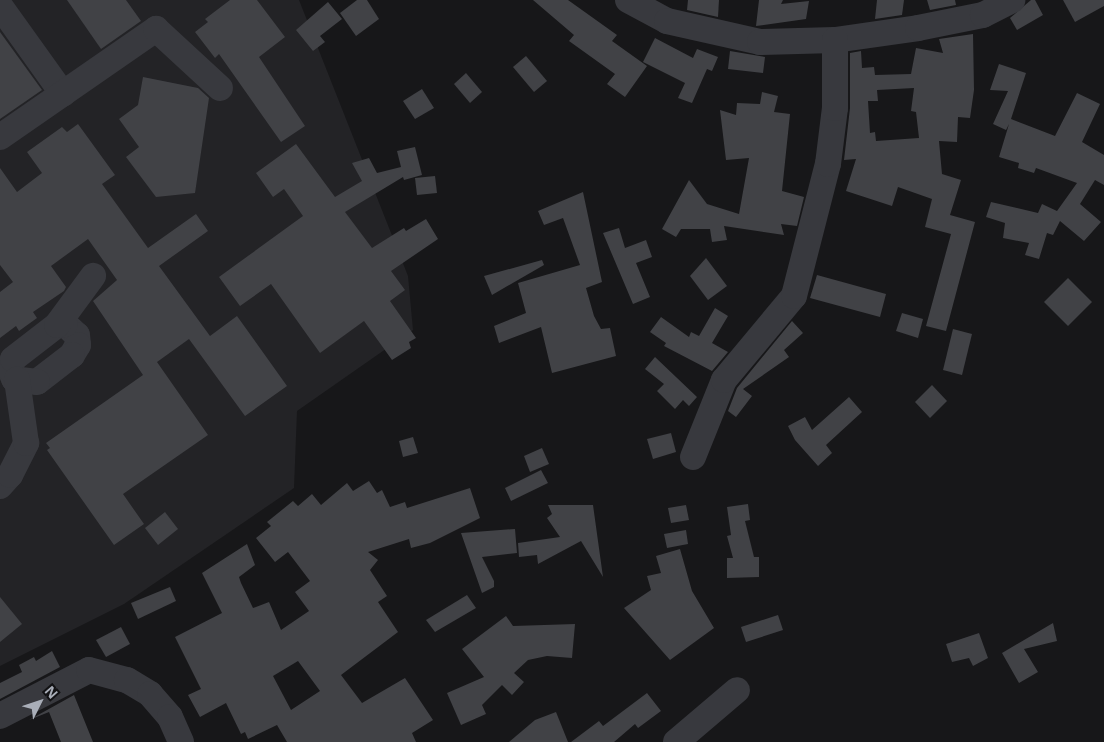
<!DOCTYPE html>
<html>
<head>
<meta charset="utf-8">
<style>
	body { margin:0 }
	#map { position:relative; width:1104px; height:742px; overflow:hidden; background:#171719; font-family:"Open Sans",sans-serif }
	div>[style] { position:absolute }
	.built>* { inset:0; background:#232326 }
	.building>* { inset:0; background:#414246 }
	.minor>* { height:26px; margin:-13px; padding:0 13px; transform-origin:13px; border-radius:13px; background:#38393e }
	span { translate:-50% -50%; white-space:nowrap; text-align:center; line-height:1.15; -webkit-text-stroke:4px #121214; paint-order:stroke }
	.north { position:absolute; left:15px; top:677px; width:50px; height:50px; -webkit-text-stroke:4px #121214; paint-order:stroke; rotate:49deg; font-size:14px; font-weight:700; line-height:20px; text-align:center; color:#a9aeb8 }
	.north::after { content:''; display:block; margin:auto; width:18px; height:22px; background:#a9aeb8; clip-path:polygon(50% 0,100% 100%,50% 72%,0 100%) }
</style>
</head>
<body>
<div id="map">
	<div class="built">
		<i style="clip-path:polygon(0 0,299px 0,408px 276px,413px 330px,297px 411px,294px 488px,124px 604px,0 666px)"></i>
	</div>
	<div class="building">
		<i style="clip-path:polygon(67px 0,126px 0,141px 21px,101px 49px)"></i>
		<i style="clip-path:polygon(230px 0,257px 0,285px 37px,259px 57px,305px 126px,281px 142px,219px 54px,215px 58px,195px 32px,208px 22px,205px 19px)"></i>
		<i style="clip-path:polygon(357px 0,367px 0,379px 19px,356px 36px,340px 13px)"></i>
		<i style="clip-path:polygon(533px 0,568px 0,617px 35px,612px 41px,647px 66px,625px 97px,607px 84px,615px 74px,569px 41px,574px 35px)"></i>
		<i style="clip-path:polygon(688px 0,719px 0,718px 17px,687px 10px)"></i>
		<i style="clip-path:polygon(759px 0,783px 0,781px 4px,809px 1px,806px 19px,756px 26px)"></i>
		<i style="clip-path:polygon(877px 0,904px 0,902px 15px,875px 19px)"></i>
		<i style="clip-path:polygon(927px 0,955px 0,956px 5px,930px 10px)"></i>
		<i style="clip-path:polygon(1031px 0,1035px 0,1043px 15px,1017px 30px,1010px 18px)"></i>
		<i style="clip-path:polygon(1063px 0,1104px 0,1104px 6px,1075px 22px)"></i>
		<i style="clip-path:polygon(328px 2px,342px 19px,320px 36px,325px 42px,313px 51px,296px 30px)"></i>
		<i style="clip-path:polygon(0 32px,42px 90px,0 119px)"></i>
		<i style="clip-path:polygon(evenodd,973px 34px,974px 90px,970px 118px,958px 117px,957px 142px,939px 141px,942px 174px,961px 180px,950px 215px,975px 222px,946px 331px,926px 326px,951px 234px,925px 227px,932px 199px,898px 187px,892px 206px,846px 191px,856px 159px,844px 160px,850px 108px,850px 53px,861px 51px,862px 68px,874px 67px,875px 75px,911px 74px,916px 48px,943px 53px,939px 39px,973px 34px,914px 88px,911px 111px,916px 112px,919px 138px,876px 141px,875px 132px,870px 133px,868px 101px,878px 101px,877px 90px,914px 88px)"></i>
		<i style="clip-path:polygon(655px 38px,693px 58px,697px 49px,718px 57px,712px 71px,707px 69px,692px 103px,678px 98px,685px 83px,643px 62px)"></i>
		<i style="clip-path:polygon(730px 51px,765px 57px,763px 73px,728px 69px)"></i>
		<i style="clip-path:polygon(526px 56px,547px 81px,534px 92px,513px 67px)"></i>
		<i style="clip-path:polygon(999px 64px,1026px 73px,1011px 119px,1055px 136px,1077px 93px,1100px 104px,1082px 142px,1104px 155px,1104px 185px,1095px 180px,1080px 204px,1101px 222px,1084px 241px,1060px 221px,1053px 235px,1047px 233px,1039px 259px,1025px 255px,1029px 243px,1003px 238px,1005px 223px,986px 217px,991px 202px,1038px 213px,1042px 204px,1057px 211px,1077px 183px,1036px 168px,1034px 173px,1018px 168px,1019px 163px,999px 157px,1009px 124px,1006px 130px,993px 124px,1008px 91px,990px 90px)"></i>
		<i style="clip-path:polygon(466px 73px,482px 92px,470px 103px,454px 84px)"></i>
		<i style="clip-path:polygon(143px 77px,198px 88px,209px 98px,195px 193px,156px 197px,126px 157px,139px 147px,119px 119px,138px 105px)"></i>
		<i style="clip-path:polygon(422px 89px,434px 108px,415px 119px,403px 101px)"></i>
		<i style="clip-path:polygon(762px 92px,778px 96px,774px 112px,790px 114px,782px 191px,804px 197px,797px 226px,781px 224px,784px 235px,724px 226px,727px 240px,712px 242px,710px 229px,681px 229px,676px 237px,662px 229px,689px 180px,707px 204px,739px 214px,749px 158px,726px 160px,720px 110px,736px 115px,737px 103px,760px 104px)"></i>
		<i style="clip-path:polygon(78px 124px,115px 175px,102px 184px,148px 248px,196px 214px,208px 231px,159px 266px,210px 336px,237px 316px,287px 386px,245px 416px,189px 339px,157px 362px,208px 435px,123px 494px,144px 524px,114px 545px,47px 450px,50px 448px,46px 443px,143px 375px,93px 301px,117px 280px,88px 239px,51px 266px,66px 287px,64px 291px,33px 312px,37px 318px,19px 331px,16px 326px,0 338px,0 292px,13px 282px,0 265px,0 168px,17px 192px,42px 173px,27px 152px,62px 127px,67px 132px)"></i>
		<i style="clip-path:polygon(296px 144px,335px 197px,362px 181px,352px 163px,369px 158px,377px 173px,401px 167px,397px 151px,415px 147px,422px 175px,404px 180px,403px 177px,345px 212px,372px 248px,404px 228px,406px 231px,426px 219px,438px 239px,391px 271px,405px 290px,390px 301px,416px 338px,409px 342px,411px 348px,392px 360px,364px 321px,320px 353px,271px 284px,240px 306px,219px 277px,303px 216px,284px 189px,273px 197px,256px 173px)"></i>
		<i style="clip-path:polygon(435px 176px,437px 193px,417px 195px,415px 178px)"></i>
		<i style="clip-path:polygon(583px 192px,602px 282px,586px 288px,594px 316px,601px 329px,610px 328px,616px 356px,552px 373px,541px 327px,499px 343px,494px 326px,526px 313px,518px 283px,580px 265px,563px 218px,544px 225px,538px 211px)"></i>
		<i style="clip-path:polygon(619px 228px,625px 248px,646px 240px,652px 257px,636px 263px,650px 297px,633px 304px,603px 233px)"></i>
		<i style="clip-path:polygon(706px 258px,727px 286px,708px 300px,690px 276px)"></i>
		<i style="clip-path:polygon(542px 260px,544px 265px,492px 295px,484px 276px)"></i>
		<i style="clip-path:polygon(817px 275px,886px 294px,880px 317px,810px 298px)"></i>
		<i style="clip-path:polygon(1068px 278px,1092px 302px,1068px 326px,1044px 302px)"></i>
		<i style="clip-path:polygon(715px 308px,728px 316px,712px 343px,728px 352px,712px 371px,664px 346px,666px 343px,650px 332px,661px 317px,689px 337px,691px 332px,699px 336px)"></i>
		<i style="clip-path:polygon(902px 313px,923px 319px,918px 338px,896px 331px)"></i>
		<i style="clip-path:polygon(792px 321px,803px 333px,784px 350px,789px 357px,743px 389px,752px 396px,736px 417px,728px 411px,737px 388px)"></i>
		<i style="clip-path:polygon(953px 329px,972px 334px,962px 375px,943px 370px)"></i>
		<i style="clip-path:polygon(655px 357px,697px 397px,689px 406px,683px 400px,675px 409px,657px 391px,664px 384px,645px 369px)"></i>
		<i style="clip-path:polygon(932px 385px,947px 401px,930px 418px,915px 402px)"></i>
		<i style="clip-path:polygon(849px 397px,862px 412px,826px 445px,832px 453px,818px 466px,795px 440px,788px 426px,805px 417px,812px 430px)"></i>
		<i style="clip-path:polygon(671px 433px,676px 452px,653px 459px,647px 439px)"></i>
		<i style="clip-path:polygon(413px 437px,418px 453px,403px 457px,399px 441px)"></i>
		<i style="clip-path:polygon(542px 448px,549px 464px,530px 472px,524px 456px)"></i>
		<i style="clip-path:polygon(541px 470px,548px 483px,511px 501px,505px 488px)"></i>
		<i style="clip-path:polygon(evenodd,369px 481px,377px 493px,382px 490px,390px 507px,405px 502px,407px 508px,470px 488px,480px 518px,430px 543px,411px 548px,409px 539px,368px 552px,378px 560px,370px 570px,387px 596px,378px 602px,398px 632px,341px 675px,362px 703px,405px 678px,433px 720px,412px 733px,416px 742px,287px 742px,277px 725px,248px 739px,245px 732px,241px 734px,226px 703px,200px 717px,188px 695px,201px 689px,175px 637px,222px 613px,202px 573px,247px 544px,255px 565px,239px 577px,241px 583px,253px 608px,269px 602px,281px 630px,309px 611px,295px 592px,310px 581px,288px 552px,275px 562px,256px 538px,271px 526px,267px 522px,293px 501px,298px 506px,312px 494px,321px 505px,347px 483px,353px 491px,369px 481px,298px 661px,320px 691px,291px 710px,273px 676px,298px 661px)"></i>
		<i style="clip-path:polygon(748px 504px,750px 520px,745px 521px,754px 557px,759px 557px,759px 577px,727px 578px,727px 558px,733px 558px,727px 536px,731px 535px,727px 507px)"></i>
		<i style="clip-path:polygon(548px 505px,593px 505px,603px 577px,581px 541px,538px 564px,537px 555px,519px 557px,518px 543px,560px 537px,547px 518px,552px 514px)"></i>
		<i style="clip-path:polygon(686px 505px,689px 520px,671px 523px,668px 508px)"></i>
		<i style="clip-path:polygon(165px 512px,178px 529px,158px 545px,145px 528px)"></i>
		<i style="clip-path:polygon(515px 529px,517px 553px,482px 557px,494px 581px,494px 587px,482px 593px,461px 533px)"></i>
		<i style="clip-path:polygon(686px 530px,688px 544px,667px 548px,664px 534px)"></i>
		<i style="clip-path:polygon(680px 549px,692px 591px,714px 628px,670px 660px,624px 608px,651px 590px,647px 576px,661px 573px,656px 556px)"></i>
		<i style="clip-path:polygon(170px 587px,176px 601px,138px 619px,131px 603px)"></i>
		<i style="clip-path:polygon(467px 595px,476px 608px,435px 632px,426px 620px)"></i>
		<i style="clip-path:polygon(0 597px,22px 624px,0 642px)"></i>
		<i style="clip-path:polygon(778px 615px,783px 630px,746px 642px,741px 627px)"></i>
		<i style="clip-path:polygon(506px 616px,513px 626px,575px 624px,572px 658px,547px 656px,528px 660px,514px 673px,524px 682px,512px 695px,502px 685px,482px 705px,486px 714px,461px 725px,447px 693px,484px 677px,462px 649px)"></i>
		<i style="clip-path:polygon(1053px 623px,1057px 641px,1024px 649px,1038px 672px,1019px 683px,1002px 653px)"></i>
		<i style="clip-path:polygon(121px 627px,130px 644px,106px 657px,96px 640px)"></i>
		<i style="clip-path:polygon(979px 633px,988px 658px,973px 666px,969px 658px,952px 662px,946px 644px)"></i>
		<i style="clip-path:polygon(52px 651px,60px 667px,0 699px,0 683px,22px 672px,19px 665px,34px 657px,36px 661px)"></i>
		<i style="clip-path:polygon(647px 693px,661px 711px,638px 728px,635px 724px,614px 742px,571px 742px,599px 721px,603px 726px)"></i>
		<i style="clip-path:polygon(74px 695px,93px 742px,61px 742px,49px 712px,29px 720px)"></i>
		<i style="clip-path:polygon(556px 712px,568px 742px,509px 742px,535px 720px)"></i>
	</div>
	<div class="minor">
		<i style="left:628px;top:0;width:44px;rotate:28.3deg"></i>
		<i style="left:667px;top:21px;width:95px;rotate:12.7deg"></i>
		<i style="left:760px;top:42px;width:75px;rotate:-1.5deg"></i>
		<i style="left:835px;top:40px;width:84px;rotate:-8.2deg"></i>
		<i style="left:918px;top:28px;width:66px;rotate:-11.3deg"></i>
		<i style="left:983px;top:15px;width:33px;rotate:-27deg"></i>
		<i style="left:0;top:6px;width:108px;rotate:54.4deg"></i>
		<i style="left:0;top:137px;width:190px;rotate:-34.7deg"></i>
		<i style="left:156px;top:29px;width:87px;rotate:42.7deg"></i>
		<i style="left:65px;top:324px;width:16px;rotate:43deg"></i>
		<i style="left:77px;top:335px;width:10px;rotate:84deg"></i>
		<i style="left:78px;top:345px;width:12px;rotate:121deg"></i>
		<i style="left:72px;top:355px;width:44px;rotate:142.4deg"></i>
		<i style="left:37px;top:382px;width:23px;rotate:-173deg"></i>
		<i style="left:14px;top:379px;width:11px;rotate:-112deg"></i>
		<i style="left:10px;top:369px;width:10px;rotate:-73deg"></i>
		<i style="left:13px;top:359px;width:56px;rotate:-37.7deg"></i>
		<i style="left:57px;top:325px;width:8px;rotate:-7deg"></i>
		<i style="left:57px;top:325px;width:61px;rotate:-53.7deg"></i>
		<i style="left:693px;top:457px;width:83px;rotate:-68.1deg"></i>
		<i style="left:724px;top:380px;width:109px;rotate:-50.2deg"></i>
		<i style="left:794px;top:296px;width:136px;rotate:-75.6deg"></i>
		<i style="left:828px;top:164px;width:56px;rotate:-82.9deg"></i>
		<i style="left:835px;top:108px;width:68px;rotate:-90deg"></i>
		<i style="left:0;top:486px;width:15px;rotate:-48deg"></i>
		<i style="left:10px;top:475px;width:36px;rotate:-63deg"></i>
		<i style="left:26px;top:443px;width:64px;rotate:-98.1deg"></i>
		<i style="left:0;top:716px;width:100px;rotate:-27.3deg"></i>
		<i style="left:89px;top:670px;width:39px;rotate:15deg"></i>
		<i style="left:127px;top:680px;width:27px;rotate:31deg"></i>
		<i style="left:150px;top:694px;width:30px;rotate:49deg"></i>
		<i style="left:170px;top:717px;width:27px;rotate:66deg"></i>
		<i style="left:676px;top:742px;width:80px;rotate:-40.4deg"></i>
	</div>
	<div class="north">N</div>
</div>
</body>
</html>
